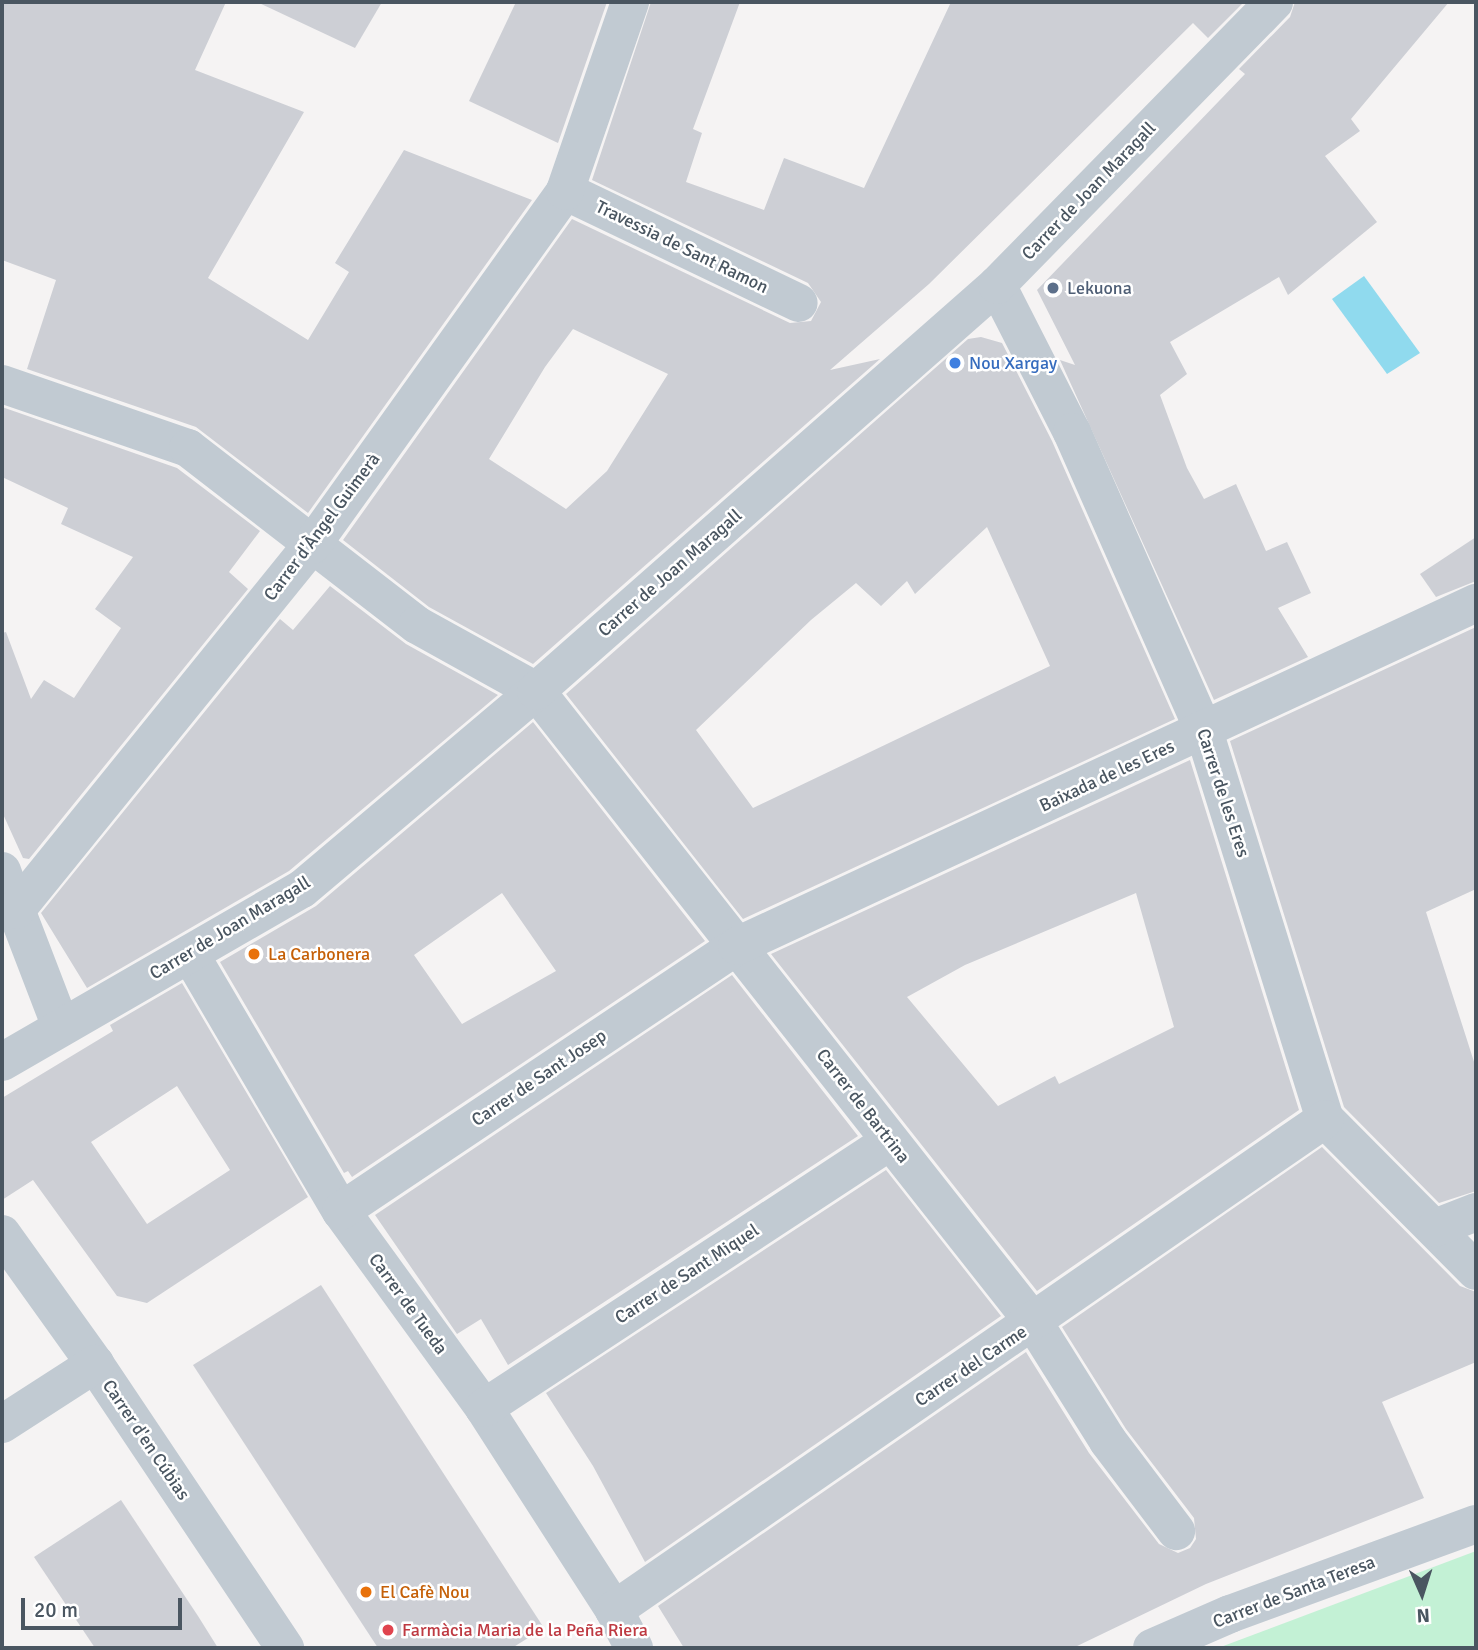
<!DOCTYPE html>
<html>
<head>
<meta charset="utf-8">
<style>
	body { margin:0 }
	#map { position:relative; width:1478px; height:1650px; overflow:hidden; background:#f5f3f3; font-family:Signika,sans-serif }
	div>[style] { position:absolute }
	.green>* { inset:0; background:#c3f1d5 }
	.water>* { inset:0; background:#90daee }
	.building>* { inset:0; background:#cdcfd5 }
	.minor>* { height:38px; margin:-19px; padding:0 19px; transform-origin:19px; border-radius:19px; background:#c1cad2 }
	.dots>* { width:19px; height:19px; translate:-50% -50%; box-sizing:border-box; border:4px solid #fff; border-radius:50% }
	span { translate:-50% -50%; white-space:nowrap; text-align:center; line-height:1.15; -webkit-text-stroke:5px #fff; paint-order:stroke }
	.street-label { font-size:18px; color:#4a5661 }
	.service-label { font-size:18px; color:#4e5e75 }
	.left { translate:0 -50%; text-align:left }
	.shop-label { font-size:18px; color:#366cbe }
	.food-label { font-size:18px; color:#c56008 }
	.health-label { font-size:18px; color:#be3a42 }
	.frame { position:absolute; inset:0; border:4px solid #4a5661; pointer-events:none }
	.north { position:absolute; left:1387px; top:1559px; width:70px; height:70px; -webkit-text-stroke:5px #fff; paint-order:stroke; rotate:177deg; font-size:19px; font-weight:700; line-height:28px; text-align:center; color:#4a5661 }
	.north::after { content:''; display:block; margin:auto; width:24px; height:32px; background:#4a5661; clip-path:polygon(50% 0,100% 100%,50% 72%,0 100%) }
	.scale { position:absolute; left:21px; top:1598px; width:161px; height:32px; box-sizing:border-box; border:4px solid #4a5661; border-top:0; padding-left:9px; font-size:21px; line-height:24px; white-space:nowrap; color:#4a5661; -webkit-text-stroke:5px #fff; paint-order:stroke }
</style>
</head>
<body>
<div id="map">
	<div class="green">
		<i style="clip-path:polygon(1476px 1551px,1476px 1648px,1218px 1648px)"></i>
	</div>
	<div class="water">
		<i style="clip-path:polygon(1364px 276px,1420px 353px,1387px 374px,1332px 299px)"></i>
	</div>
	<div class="building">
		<i style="clip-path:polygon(2px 2px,226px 2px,195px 70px,304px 112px,208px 278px,308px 340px,349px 272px,335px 263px,404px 150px,532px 200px,308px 513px,196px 427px,27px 369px,56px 280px,2px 260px)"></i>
		<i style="clip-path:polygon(257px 2px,382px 2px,355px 48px)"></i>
		<i style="clip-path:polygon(516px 2px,607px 2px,558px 143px,469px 101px)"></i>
		<i style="clip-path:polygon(evenodd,651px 2px,740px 2px,693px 129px,702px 133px,686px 182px,764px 210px,784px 158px,864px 188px,951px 2px,1244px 2px,1208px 38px,1193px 23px,929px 284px,830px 370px,880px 359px,533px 664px,429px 607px,343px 540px,572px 219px,790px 323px,811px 321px,821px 302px,808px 283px,592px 180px,651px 2px,573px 329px,668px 374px,607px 471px,566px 509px,489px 459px,545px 367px,573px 329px)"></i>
		<i style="clip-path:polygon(1295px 2px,1449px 2px,1351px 119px,1360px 131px,1325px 156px,1377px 222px,1288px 295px,1279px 277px,1170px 342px,1187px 374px,1160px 395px,1187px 468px,1204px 499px,1236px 484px,1266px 551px,1287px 542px,1311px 593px,1278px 608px,1308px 657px,1214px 700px,1060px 360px,1075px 365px,1037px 290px,1245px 74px,1239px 69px,1290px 17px)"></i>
		<i style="clip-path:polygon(evenodd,981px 337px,1002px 343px,1052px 441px,1175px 719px,743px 919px,566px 694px,968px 339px,981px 337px,987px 527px,1050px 666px,753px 808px,696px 730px,811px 620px,856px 583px,881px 606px,907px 581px,915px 594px,987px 527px)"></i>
		<i style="clip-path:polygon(2px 407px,177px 468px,260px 531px,229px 572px,248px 589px,29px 859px,23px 858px,2px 812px,2px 633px,6px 632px,31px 699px,44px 680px,74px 698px,121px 628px,95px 609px,133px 557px,61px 524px,68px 508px,2px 477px)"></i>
		<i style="clip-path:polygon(1476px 537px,1476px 581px,1436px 597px,1420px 574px)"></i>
		<i style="clip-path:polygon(330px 586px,406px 644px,498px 695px,289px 871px,87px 988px,41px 913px,280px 619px,293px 630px)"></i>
		<i style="clip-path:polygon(1476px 627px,1476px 889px,1426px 912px,1476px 1068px,1476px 1191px,1439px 1203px,1344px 1107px,1230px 741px)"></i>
		<i style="clip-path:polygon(evenodd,533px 722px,705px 941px,352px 1177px,348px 1171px,344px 1173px,220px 962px,316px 906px,533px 722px,502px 893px,556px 971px,462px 1024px,414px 955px,502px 893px)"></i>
		<i style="clip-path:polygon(evenodd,1190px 760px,1299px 1110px,1037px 1291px,771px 954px,1190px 760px,1136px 893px,1174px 1027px,1059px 1084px,1055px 1076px,998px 1106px,907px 997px,965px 965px,1136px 893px)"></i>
		<i style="clip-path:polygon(732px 975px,858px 1136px,508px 1365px,481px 1319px,457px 1334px,375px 1215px)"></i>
		<i style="clip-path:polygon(evenodd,182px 983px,308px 1197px,147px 1303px,117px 1296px,33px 1180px,2px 1200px,2px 1098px,113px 1031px,110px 1025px,182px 983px,177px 1086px,230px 1170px,147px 1224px,91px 1142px,177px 1086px)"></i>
		<i style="clip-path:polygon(1322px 1147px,1460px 1286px,1476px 1292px,1476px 1362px,1382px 1402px,1424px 1498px,1206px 1584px,1073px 1648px,684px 1648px,658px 1606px,1026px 1352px,1089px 1453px,1159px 1544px,1178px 1553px,1190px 1548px,1196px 1539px,1194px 1518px,1126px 1429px,1062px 1327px)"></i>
		<i style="clip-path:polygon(886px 1170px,1001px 1316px,645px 1562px,593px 1466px,546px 1393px)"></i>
		<i style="clip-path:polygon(321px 1285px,544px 1628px,512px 1648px,378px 1648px,193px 1365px)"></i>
		<i style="clip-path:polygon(121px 1500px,198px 1616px,218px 1648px,95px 1648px,34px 1557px)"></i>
	</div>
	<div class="minor">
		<i style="left:565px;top:191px;width:259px;rotate:25.6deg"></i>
		<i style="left:997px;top:285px;width:165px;rotate:63deg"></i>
		<i style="left:1072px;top:432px;width:327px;rotate:66.2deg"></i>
		<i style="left:1204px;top:731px;width:406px;rotate:72.7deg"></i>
		<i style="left:1325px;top:1119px;width:214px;rotate:45.2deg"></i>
		<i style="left:2px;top:384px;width:197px;rotate:19deg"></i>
		<i style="left:188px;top:448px;width:289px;rotate:37.7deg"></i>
		<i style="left:417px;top:625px;width:136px;rotate:29deg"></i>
		<i style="left:536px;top:691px;width:805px;rotate:51.76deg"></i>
		<i style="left:1034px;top:1323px;width:139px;rotate:57.9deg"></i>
		<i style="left:1108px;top:1441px;width:113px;rotate:52.9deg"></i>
		<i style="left:2px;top:871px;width:41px;rotate:70.3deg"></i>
		<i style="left:190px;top:954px;width:298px;rotate:59.6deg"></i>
		<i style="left:341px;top:1211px;width:243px;rotate:54deg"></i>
		<i style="left:484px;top:1408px;width:240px;rotate:57.2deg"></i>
		<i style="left:614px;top:1610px;width:43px;rotate:62.2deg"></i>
		<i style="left:61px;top:1027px;width:125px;rotate:-111deg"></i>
		<i style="left:16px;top:910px;width:470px;rotate:-51deg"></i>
		<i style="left:312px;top:545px;width:435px;rotate:-54.4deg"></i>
		<i style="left:565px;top:191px;width:200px;rotate:-71deg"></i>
		<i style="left:2px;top:1062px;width:346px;rotate:-30deg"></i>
		<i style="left:302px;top:889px;width:307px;rotate:-40.2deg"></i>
		<i style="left:536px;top:691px;width:614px;rotate:-41.37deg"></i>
		<i style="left:997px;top:285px;width:396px;rotate:-45.6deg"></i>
		<i style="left:341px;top:1211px;width:476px;rotate:-33.8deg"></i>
		<i style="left:737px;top:946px;width:815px;rotate:-24.9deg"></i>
		<i style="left:1435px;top:1228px;width:44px;rotate:-21.3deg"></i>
		<i style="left:2px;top:1234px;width:160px;rotate:54.4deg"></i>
		<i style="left:95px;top:1364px;width:342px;rotate:56.2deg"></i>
		<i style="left:484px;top:1408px;width:486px;rotate:-33.3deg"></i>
		<i style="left:2px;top:1424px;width:111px;rotate:-32.8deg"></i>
		<i style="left:614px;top:1610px;width:864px;rotate:-34.63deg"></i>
		<i style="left:1152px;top:1648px;width:85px;rotate:-23.6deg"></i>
		<i style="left:1230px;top:1614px;width:262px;rotate:-20.1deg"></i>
	</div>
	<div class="dots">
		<i style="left:1053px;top:288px;background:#5c6f8a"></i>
		<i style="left:955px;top:363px;background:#3f7fe0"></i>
		<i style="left:254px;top:954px;background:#e8710a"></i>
		<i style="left:366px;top:1592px;background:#e8710a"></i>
		<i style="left:388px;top:1630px;background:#e0444e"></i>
	</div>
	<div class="street-label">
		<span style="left:1089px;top:191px;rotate:-46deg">Carrer de Joan Maragall</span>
		<span style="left:682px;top:247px;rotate:26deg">Travessia de Sant Ramon</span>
		<span style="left:322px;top:527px;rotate:-53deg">Carrer d'Àngel Guimerà</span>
		<span style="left:670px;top:573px;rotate:-41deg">Carrer de Joan Maragall</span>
		<span style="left:1107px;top:776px;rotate:-25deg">Baixada de les Eres</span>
		<span style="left:1223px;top:793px;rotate:72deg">Carrer de les Eres</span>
		<span style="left:230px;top:928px;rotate:-31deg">Carrer de Joan Maragall</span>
		<span style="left:539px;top:1078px;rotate:-34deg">Carrer de Sant Josep</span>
		<span style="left:863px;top:1106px;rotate:52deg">Carrer de Bartrina</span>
		<span style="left:687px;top:1274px;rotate:-33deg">Carrer de Sant Miquel</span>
		<span style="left:408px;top:1304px;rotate:54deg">Carrer de Tueda</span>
		<span style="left:971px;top:1366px;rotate:-34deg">Carrer del Carme</span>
		<span style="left:146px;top:1440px;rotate:56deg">Carrer d'en Cúbias</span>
		<span style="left:1294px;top:1592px;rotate:-21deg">Carrer de Santa Teresa</span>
	</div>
	<div class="service-label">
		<span class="left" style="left:1067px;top:288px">Lekuona</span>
	</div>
	<div class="shop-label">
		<span class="left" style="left:969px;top:363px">Nou Xargay</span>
	</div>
	<div class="food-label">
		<span class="left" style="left:268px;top:954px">La Carbonera</span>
		<span class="left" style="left:380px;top:1592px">El Cafè Nou</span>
	</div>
	<div class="health-label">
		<span class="left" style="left:402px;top:1630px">Farmàcia Maria de la Peña Riera</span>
	</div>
	<div class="frame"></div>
	<div class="north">N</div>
	<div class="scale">20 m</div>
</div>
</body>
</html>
